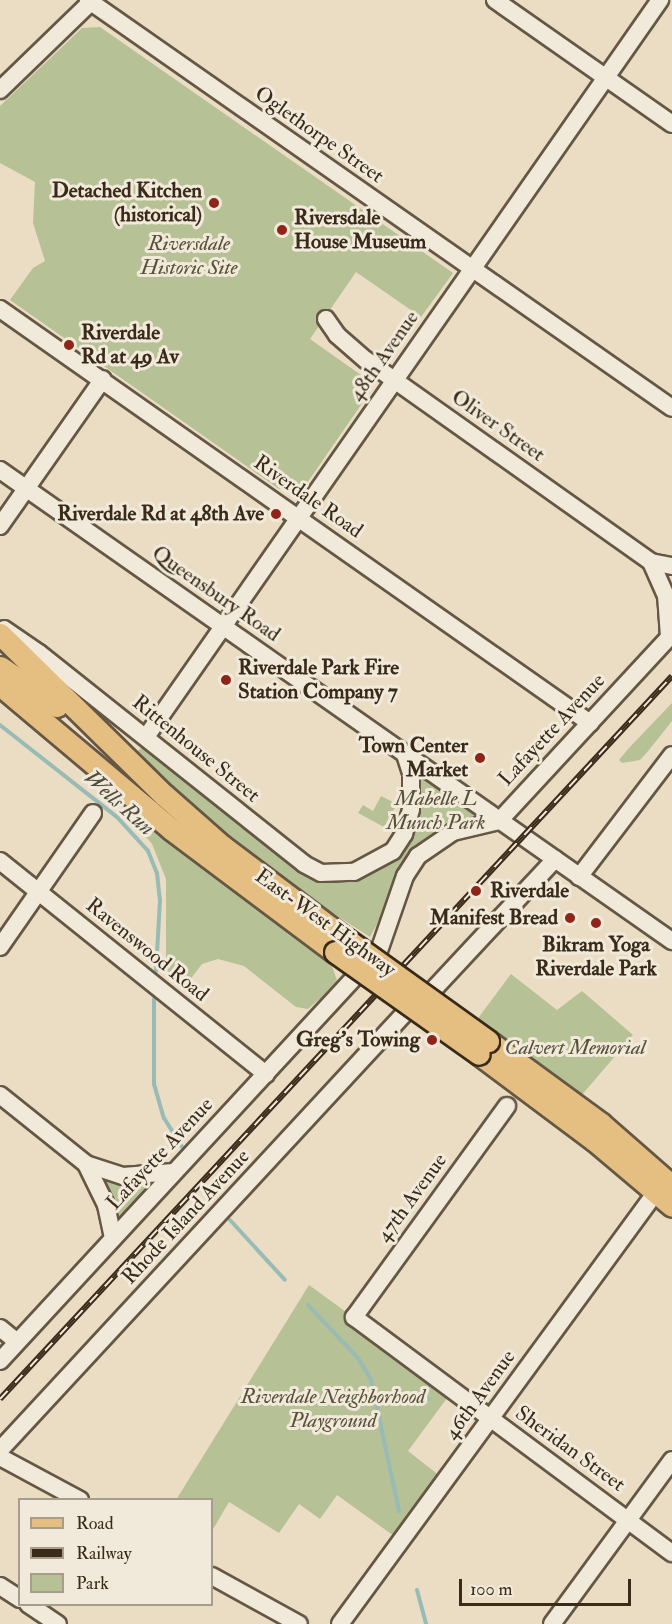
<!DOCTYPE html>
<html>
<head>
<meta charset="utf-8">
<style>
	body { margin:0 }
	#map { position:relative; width:672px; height:1624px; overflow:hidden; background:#eaddc4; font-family:"IM FELL Double Pica",serif }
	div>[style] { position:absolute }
	.green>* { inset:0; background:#b6c195 }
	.stream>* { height:4px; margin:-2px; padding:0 2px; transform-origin:2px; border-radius:2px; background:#98bbb6 }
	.roads { filter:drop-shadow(2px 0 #655744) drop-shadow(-2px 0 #655744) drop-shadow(0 2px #655744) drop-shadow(0 -2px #655744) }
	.minor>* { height:16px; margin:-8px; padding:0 8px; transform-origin:8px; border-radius:8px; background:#f1e9d9 }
	.major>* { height:21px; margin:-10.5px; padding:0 10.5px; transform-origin:10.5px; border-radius:10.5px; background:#e5be82 }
	.rail>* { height:6px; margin-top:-3px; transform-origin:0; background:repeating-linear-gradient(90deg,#f1e9d9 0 11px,#392a19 0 22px); box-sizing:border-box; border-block:2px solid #392a19 }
	.bridges { filter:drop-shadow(2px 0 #392a19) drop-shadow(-2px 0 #392a19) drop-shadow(0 2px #392a19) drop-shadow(0 -2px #392a19) }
	.major-bridge>* { height:21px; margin:-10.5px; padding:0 10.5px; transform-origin:10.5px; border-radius:10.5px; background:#e5be82 }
	.dots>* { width:16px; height:16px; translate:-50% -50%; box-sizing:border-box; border:3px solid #f1e9d9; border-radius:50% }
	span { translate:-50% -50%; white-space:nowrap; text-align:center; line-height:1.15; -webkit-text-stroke:6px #f1e9d9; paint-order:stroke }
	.street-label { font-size:21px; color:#392a19 }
	.poi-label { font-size:21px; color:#392a19; font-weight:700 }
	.right { translate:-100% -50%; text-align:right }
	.left { translate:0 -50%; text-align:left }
	.park-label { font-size:21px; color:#585038; font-style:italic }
	.water-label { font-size:22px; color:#514e40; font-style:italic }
	.legend { position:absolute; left:18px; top:1498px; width:195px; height:108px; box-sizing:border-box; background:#f1e9d9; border:2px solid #a79d8c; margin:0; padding:8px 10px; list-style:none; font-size:18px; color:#392a19 }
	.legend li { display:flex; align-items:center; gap:12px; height:30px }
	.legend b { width:30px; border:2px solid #a79d8c }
	.scale { position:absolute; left:459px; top:1579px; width:172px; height:27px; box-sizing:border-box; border:3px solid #392a19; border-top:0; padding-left:8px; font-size:18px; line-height:21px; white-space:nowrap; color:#392a19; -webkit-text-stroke:4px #f1e9d9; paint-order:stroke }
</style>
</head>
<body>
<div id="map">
	<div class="green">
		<i style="clip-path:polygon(100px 27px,453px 273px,421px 317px,356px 272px,310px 339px,368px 380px,370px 392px,307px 483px,279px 489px,10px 300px,33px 268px,45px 261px,33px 223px,35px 182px,0 163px,0 106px,82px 28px)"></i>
		<i style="clip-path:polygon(672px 703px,672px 721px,649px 750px,640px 760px,622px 763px,619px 760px,628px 749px)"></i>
		<i style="clip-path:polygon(144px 746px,322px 881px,341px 881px,332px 874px,354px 873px,402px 837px,405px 755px,498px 820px,425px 849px,391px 919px,383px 913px,370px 937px,282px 880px,174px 791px,135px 753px)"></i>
		<i style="clip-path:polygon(381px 796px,397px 804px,384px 827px,358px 813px,363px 805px,373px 811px)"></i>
		<i style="clip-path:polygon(141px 818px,330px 961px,337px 980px,322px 997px,308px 1009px,296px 1007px,244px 966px,218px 959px,202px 964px,189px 981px,176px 981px,166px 970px,166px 879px,152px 844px,136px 825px,136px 820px)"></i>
		<i style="clip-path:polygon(511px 974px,557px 1010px,582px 991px,633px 1035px,581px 1096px,476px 1021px)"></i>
		<i style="clip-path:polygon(173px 1172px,114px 1236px,95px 1181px,105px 1173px)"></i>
		<i style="clip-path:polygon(309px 1285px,453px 1390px,408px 1451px,445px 1480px,401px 1541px,337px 1495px,320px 1519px,299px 1504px,279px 1533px,229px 1502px,212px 1531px,212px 1500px,176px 1500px)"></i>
	</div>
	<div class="stream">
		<i style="left:0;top:725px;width:149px;rotate:38.2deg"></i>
		<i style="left:117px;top:817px;width:46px;rotate:47.6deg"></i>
		<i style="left:148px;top:851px;width:24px;rotate:68deg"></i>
		<i style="left:157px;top:873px;width:27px;rotate:84deg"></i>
		<i style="left:160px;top:900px;width:71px;rotate:93.2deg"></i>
		<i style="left:154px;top:999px;width:85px;rotate:90deg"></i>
		<i style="left:154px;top:1084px;width:35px;rotate:74deg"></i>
		<i style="left:164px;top:1118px;width:34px;rotate:58deg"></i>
		<i style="left:230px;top:1220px;width:81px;rotate:47.5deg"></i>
		<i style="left:308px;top:1305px;width:73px;rotate:46.7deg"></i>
		<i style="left:358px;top:1358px;width:26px;rotate:59deg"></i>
		<i style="left:371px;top:1380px;width:134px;rotate:77.9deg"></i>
		<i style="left:376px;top:1402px;width:53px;rotate:-3.2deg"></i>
		<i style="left:417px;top:1590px;width:35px;rotate:75deg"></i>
	</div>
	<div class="roads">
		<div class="minor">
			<i style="left:88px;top:0;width:712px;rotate:34.94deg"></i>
			<i style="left:495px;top:0;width:216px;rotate:35deg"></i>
			<i style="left:0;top:90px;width:129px;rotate:-44.1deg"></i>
			<i style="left:0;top:309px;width:721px;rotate:35.06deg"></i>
			<i style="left:326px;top:319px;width:19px;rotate:55deg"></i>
			<i style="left:337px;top:335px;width:38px;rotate:41deg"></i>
			<i style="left:366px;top:360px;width:349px;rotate:35.3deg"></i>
			<i style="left:651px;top:562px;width:36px;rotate:66deg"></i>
			<i style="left:666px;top:595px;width:42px;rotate:85.9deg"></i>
			<i style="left:0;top:470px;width:821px;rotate:35.03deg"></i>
			<i style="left:0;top:526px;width:179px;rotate:-55deg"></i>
			<i style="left:651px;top:562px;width:21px;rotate:11deg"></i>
			<i style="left:4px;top:629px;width:42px;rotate:34.4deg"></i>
			<i style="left:39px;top:653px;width:339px;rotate:38.5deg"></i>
			<i style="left:304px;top:864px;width:19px;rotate:28deg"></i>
			<i style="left:321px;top:873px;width:33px;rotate:-2deg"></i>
			<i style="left:354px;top:872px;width:44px;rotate:-28.3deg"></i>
			<i style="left:393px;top:851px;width:20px;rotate:-57deg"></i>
			<i style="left:404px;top:834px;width:26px;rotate:-74deg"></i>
			<i style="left:411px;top:809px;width:36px;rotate:-90deg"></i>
			<i style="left:411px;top:773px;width:20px;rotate:-108deg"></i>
			<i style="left:146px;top:737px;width:899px;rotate:-55.11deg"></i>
			<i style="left:0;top:861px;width:341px;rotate:38.7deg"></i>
			<i style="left:579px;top:877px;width:153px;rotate:-52.7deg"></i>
			<i style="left:0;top:947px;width:163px;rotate:-55.2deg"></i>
			<i style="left:379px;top:951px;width:79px;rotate:-70.9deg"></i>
			<i style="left:405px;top:876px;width:24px;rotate:-57deg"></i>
			<i style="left:418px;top:856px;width:42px;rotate:-34.4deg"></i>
			<i style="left:453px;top:832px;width:47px;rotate:-13.4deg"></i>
			<i style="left:499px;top:821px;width:255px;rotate:-47.2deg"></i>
			<i style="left:433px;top:990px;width:179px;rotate:-47deg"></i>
			<i style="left:0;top:1095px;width:110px;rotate:38.7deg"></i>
			<i style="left:86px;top:1164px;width:39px;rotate:18deg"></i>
			<i style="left:123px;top:1176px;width:51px;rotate:-4.5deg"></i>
			<i style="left:507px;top:1106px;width:261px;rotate:125.9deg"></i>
			<i style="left:354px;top:1317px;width:396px;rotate:36.6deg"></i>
			<i style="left:86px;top:1164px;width:46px;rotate:64deg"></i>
			<i style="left:106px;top:1205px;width:33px;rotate:78deg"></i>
			<i style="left:0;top:1328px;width:22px;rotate:39deg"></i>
			<i style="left:0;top:1361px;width:522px;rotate:-47.25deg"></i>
			<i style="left:0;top:1450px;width:594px;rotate:-47.18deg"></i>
			<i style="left:0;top:1457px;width:91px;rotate:28.3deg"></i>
			<i style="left:212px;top:1576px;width:99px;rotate:28.9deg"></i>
			<i style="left:0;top:1586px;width:24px;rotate:33deg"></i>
			<i style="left:28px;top:1604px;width:36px;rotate:34deg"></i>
			<i style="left:340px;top:1624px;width:535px;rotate:-53.82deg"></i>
			<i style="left:552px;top:1624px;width:203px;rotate:-53.8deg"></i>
		</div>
		<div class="major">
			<i style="left:0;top:634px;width:230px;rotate:44.5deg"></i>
			<i style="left:164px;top:795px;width:77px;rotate:41.3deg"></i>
			<i style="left:222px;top:846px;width:155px;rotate:36.9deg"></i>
			<i style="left:0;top:667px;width:69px;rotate:34.4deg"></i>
			<i style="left:0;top:685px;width:224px;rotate:40.1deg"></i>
			<i style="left:171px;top:829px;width:205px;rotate:36.9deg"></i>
			<i style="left:488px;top:1041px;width:139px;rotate:36.2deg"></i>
			<i style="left:600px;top:1123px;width:96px;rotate:41.2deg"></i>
			<i style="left:479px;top:1054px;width:144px;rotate:36.8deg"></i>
			<i style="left:594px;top:1140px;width:102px;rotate:40.2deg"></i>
		</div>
	</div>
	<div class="rail">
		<i style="left:0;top:1399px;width:987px;rotate:-47.09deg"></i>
	</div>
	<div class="bridges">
		<div class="major-bridge">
			<i style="left:346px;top:939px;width:175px;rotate:35.7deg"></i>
			<i style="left:335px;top:952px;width:176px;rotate:35.3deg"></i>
		</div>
	</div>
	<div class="dots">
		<i style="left:214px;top:203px;background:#8f2418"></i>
		<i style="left:282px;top:230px;background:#8f2418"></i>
		<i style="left:69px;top:345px;background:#8f2418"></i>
		<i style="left:276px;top:514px;background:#8f2418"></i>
		<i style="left:226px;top:680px;background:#8f2418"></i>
		<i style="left:480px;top:758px;background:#8f2418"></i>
		<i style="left:476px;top:891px;background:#8f2418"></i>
		<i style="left:570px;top:918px;background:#8f2418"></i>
		<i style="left:596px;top:923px;background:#8f2418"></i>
		<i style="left:432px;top:1040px;background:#8f2418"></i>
	</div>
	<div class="street-label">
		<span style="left:319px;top:135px;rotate:35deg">Oglethorpe Street</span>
		<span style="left:384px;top:356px;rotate:-55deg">48th Avenue</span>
		<span style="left:498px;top:426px;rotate:35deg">Oliver Street</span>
		<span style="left:308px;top:497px;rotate:35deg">Riverdale Road</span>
		<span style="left:216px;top:594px;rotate:35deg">Queensbury Road</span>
		<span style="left:552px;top:730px;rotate:-47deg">Lafayette Avenue</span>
		<span style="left:196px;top:749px;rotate:39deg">Rittenhouse Street</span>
		<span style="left:325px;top:923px;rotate:36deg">East-West Highway</span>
		<span style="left:147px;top:950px;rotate:39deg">Ravenswood Road</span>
		<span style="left:160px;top:1154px;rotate:-47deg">Lafayette Avenue</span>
		<span style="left:412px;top:1198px;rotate:-54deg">47th Avenue</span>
		<span style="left:186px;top:1217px;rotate:-47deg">Rhode Island Avenue</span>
		<span style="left:480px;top:1395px;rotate:-54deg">46th Avenue</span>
		<span style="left:570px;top:1449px;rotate:36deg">Sheridan Street</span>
	</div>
	<div class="poi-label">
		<span class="right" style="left:202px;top:203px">Detached Kitchen<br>(historical)</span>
		<span class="left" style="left:294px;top:230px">Riversdale<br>House Museum</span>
		<span class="left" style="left:81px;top:345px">Riverdale<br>Rd at 49 Av</span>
		<span class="right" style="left:264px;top:514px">Riverdale Rd at 48th Ave</span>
		<span class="left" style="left:238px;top:680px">Riverdale Park Fire<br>Station Company 7</span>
		<span class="right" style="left:468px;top:758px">Town Center<br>Market</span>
		<span class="left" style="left:490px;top:891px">Riverdale</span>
		<span class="right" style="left:558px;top:918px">Manifest Bread</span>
		<span style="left:596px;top:957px">Bikram Yoga<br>Riverdale Park</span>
		<span class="right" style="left:420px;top:1040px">Greg's Towing</span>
	</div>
	<div class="park-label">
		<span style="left:189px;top:256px">Riversdale<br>Historic Site</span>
		<span style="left:436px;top:811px">Mabelle L<br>Munch Park</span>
		<span style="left:575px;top:1048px">Calvert Memorial</span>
		<span style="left:333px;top:1409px">Riverdale Neighborhood<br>Playground</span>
	</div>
	<div class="water-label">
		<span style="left:119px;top:803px;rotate:42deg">Wells Run</span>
	</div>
	<ul class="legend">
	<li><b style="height:8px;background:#e5be82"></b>Road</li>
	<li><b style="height:8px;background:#392a19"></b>Railway</li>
	<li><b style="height:16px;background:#b6c195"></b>Park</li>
	</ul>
	<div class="scale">100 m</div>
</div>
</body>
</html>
